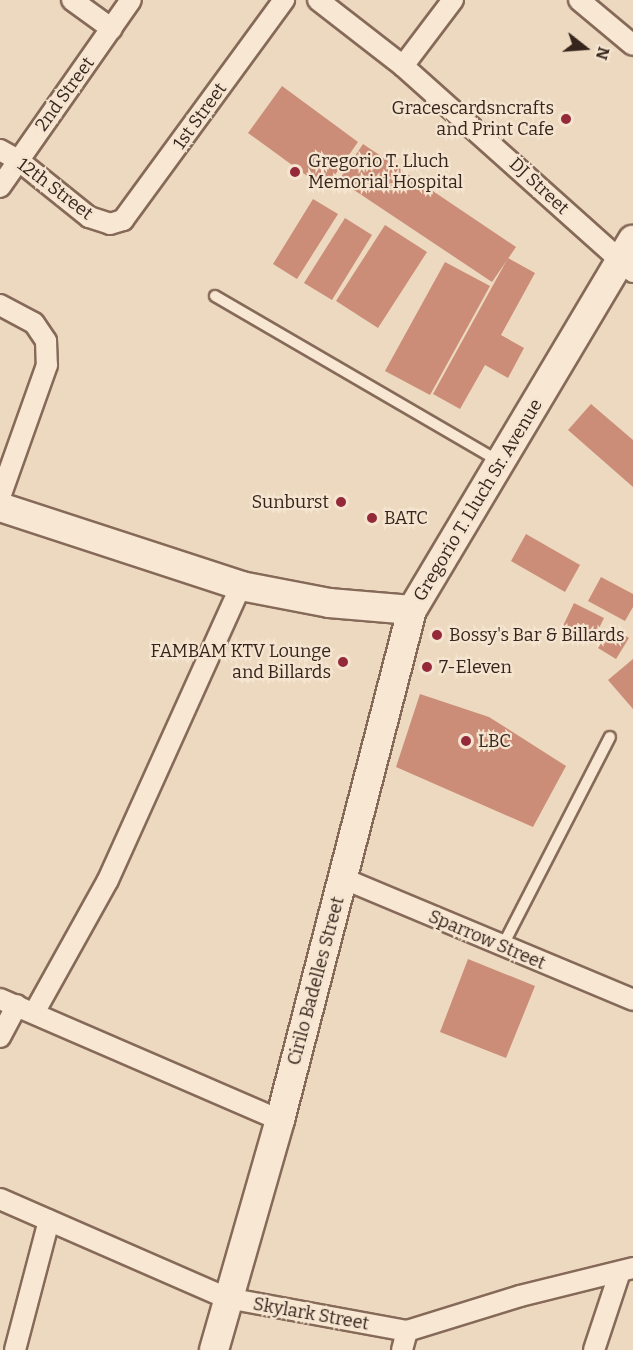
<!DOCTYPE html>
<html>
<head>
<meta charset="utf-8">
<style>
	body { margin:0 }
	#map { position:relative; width:633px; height:1350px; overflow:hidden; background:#edd9c0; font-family:Bitter,serif }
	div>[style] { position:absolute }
	.building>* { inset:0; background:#cb8d77 }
	.roads { filter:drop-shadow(2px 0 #866a59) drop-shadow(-2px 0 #866a59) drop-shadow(0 2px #866a59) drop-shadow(0 -2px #866a59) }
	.lane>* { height:10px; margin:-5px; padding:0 5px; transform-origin:5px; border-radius:5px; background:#f8e8d3 }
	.street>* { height:20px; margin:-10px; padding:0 10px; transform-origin:10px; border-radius:10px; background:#f8e8d3 }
	.secondary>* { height:28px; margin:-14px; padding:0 14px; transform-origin:14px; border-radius:14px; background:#f8e8d3 }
	.dots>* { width:16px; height:16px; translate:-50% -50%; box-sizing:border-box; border:3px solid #f5e5d0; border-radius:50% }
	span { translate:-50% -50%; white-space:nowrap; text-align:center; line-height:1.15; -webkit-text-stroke:4.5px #f5e5d0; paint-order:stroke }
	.street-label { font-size:18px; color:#36251d }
	.poi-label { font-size:18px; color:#36251d }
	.right { translate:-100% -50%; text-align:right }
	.left { translate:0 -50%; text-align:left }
	.north { position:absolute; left:555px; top:18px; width:60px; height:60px; -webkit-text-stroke:4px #f5e5d0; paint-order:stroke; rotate:107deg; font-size:16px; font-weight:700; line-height:24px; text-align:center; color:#36251d }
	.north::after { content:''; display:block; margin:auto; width:21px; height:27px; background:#36251d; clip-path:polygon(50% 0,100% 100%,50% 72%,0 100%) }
</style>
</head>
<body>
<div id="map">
	<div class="building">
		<i style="clip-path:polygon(282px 86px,358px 142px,325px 189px,248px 133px)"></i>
		<i style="clip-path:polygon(363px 144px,516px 247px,492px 282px,339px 180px)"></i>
		<i style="clip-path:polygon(313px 199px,338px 214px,297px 279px,273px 264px)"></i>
		<i style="clip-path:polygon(345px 218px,372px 235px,332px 300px,304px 283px)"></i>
		<i style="clip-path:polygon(385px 225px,427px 252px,378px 328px,336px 301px)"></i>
		<i style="clip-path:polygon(508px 258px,535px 273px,501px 335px,524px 348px,508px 378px,485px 365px,460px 409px,433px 394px)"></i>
		<i style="clip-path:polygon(445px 262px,490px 286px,430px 395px,385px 371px)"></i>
		<i style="clip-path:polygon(591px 404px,633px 440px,633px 487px,568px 430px)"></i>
		<i style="clip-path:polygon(526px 534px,580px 565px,565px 592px,511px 561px)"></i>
		<i style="clip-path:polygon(601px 577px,633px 594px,633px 607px,625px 621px,588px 601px)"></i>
		<i style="clip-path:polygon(574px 603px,604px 618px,592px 643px,562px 628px)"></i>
		<i style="clip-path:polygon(611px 627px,629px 638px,616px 659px,598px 648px)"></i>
		<i style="clip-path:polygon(633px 659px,633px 709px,608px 680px)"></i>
		<i style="clip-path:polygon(420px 694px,489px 717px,566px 766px,533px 827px,396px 767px)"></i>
		<i style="clip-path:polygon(468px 959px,535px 986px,506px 1058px,440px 1032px)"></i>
	</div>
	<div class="roads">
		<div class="lane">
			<i style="left:215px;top:296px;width:330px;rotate:30.2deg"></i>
			<i style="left:502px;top:947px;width:236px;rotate:-62.8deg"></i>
		</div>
		<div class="street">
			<i style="left:72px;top:0;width:49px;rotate:35.9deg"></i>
			<i style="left:318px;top:0;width:108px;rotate:37.8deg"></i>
			<i style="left:403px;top:66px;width:309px;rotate:41.8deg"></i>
			<i style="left:579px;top:0;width:70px;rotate:39.8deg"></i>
			<i style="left:403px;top:66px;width:83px;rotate:-52.9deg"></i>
			<i style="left:0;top:150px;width:21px;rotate:29deg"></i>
			<i style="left:18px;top:160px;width:91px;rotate:38.8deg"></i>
			<i style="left:89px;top:217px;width:22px;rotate:18deg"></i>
			<i style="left:110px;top:224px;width:14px;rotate:-17deg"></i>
			<i style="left:123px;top:220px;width:273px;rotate:-53.8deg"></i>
			<i style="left:0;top:187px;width:228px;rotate:-55deg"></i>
			<i style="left:0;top:305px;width:38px;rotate:28deg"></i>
			<i style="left:34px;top:323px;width:22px;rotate:56deg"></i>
			<i style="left:46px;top:341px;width:24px;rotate:88deg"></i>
			<i style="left:47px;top:365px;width:140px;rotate:109.6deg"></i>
			<i style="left:342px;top:878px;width:316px;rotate:22.7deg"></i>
			<i style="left:0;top:999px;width:305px;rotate:23.4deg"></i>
			<i style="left:34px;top:1013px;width:152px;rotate:-60.9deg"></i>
			<i style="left:108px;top:880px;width:323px;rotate:-65.7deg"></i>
			<i style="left:0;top:1037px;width:36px;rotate:-62deg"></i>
			<i style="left:0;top:1199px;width:248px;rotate:23.6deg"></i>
			<i style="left:227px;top:1298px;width:183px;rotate:10.4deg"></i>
			<i style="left:407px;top:1331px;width:118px;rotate:-17.2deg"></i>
			<i style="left:520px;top:1296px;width:116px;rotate:-13.9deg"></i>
			<i style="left:15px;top:1350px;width:134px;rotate:-75.3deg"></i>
			<i style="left:402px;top:1350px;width:20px;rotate:-75deg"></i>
			<i style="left:594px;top:1350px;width:82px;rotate:-71.6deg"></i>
		</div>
		<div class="secondary">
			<i style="left:0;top:507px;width:254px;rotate:18.1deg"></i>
			<i style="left:241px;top:586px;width:90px;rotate:10.9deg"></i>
			<i style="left:329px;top:603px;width:83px;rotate:4.8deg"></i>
			<i style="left:214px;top:1350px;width:239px;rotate:-74deg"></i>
			<i style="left:280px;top:1120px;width:527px;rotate:-75.49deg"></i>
			<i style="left:412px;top:610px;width:431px;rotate:-59.2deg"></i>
		</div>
	</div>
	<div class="dots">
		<i style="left:566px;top:119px;background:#94293a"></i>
		<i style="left:295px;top:172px;background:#94293a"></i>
		<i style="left:341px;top:502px;background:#94293a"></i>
		<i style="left:372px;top:518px;background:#94293a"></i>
		<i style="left:437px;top:635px;background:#94293a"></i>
		<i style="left:343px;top:662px;background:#94293a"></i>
		<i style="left:427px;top:667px;background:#94293a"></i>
		<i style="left:466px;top:741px;background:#94293a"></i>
	</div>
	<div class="street-label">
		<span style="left:65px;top:94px;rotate:-54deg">2nd Street</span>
		<span style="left:200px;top:116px;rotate:-54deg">1st Street</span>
		<span style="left:539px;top:186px;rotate:43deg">DJ Street</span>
		<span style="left:55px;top:189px;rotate:37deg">12th Street</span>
		<span style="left:478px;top:500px;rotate:-59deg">Gregorio T. Lluch Sr. Avenue</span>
		<span style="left:487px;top:940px;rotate:23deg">Sparrow Street</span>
		<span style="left:316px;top:981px;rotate:-75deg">Cirilo Badelles Street</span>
		<span style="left:311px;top:1314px;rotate:10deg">Skylark Street</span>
	</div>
	<div class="poi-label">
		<span class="right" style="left:554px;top:119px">Gracescardsncrafts<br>and Print Cafe</span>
		<span class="left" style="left:308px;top:172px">Gregorio T. Lluch<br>Memorial Hospital</span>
		<span class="right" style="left:329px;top:502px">Sunburst</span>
		<span class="left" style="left:384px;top:518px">BATC</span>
		<span class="left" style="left:449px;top:635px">Bossy's Bar &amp; Billards</span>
		<span class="right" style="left:331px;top:662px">FAMBAM KTV Lounge<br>and Billards</span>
		<span class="left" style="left:439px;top:667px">7-Eleven</span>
		<span class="left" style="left:478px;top:741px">LBC</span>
	</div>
	<div class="north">N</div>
</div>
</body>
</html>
